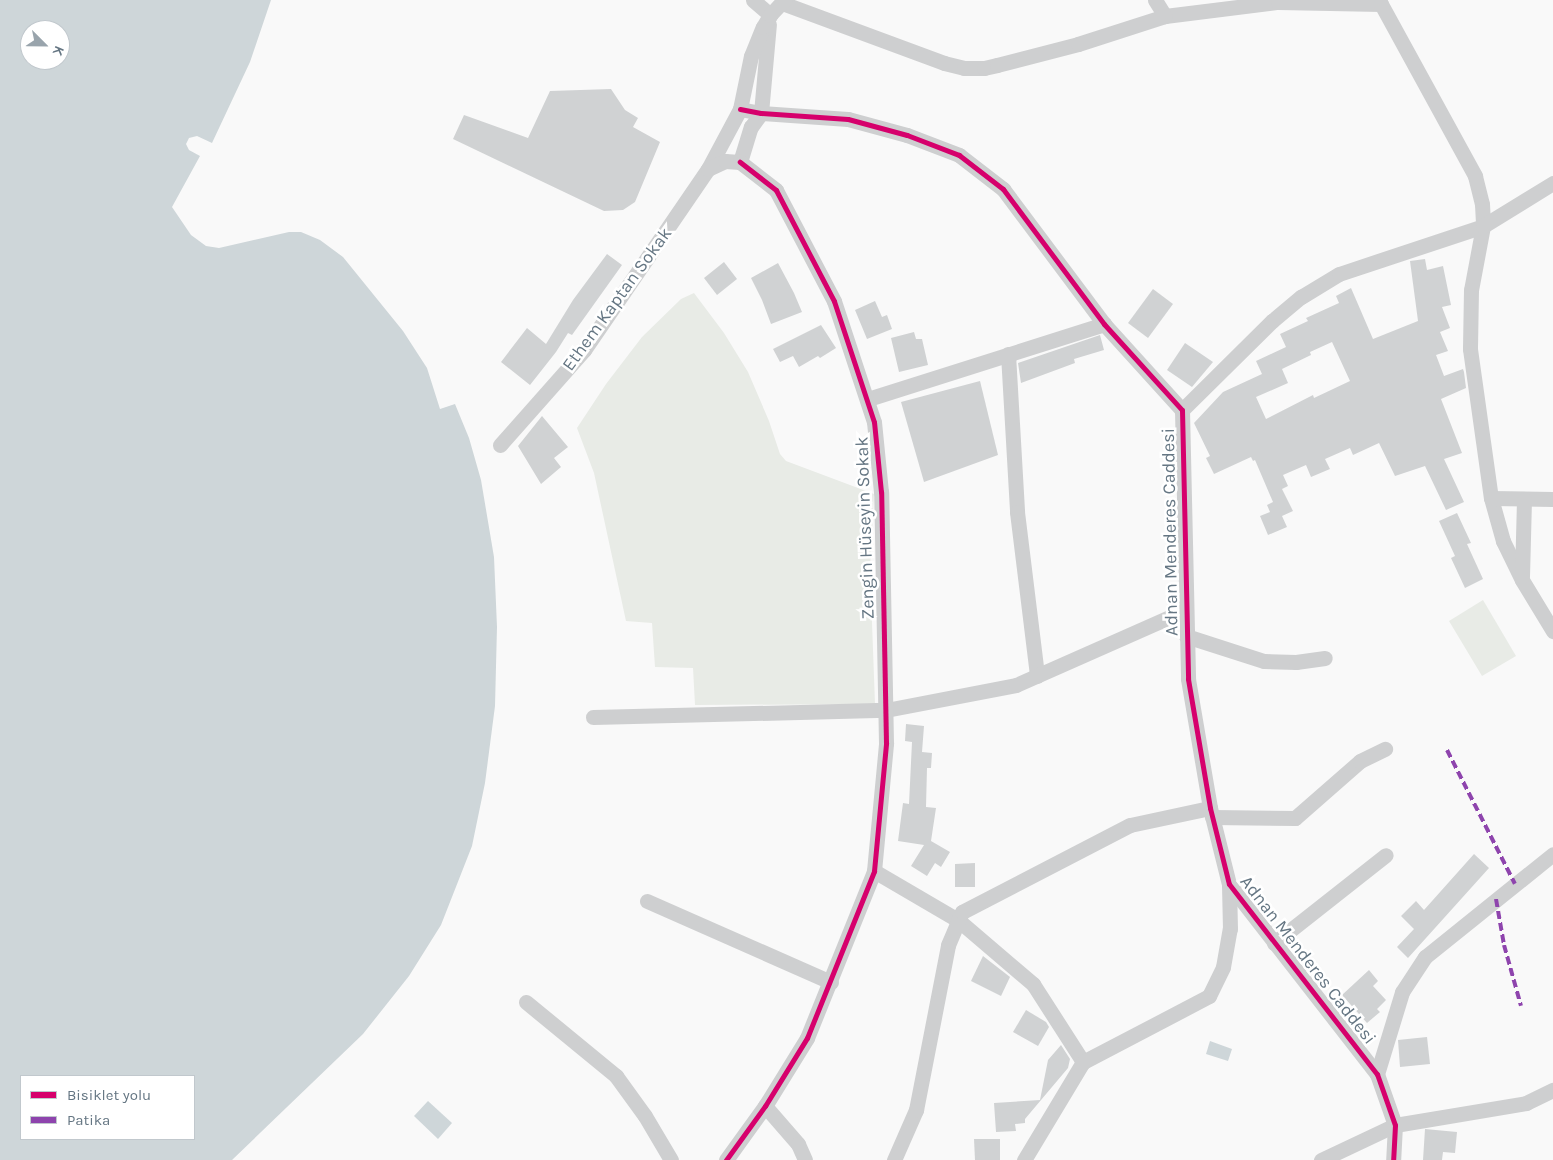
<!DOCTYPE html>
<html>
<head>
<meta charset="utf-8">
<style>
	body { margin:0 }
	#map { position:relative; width:1553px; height:1160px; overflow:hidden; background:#f9f9f9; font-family:Karla,sans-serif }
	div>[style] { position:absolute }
	.green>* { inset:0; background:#e8ebe6 }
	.water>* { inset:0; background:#ced6d9 }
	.building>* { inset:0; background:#d0d2d3 }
	.minor>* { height:15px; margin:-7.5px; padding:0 7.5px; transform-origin:7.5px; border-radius:7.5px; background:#cecfd0 }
	.quiet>* { height:4px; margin-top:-2px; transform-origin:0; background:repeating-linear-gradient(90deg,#8e44ad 0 8px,transparent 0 12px) }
	.cycleway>* { height:5px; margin:-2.5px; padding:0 2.5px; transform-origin:2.5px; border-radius:2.5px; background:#d6006c }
	span { translate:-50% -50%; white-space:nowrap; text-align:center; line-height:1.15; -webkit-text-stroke:5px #fff; paint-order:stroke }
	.street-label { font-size:18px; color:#657683 }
	.legend { position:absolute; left:20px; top:1075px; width:175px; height:65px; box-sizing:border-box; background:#fff; border:1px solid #c1c8cd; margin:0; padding:6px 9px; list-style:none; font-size:15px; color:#657683 }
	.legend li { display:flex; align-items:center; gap:10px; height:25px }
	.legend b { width:25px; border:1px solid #c1c8cd }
	.north { position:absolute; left:20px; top:20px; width:50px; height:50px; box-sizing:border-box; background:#fff; border:1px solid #c1c8cd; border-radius:50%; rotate:113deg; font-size:14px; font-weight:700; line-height:20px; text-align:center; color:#657683 }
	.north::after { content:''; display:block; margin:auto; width:18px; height:22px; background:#99a4ac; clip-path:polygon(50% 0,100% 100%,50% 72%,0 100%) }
</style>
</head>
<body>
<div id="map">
	<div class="green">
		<i style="clip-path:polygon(694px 293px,724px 333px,748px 372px,769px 421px,780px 454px,786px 461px,874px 494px,870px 568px,875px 704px,695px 705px,693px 668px,655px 667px,652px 623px,626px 621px,594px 473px,577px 428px,606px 384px,642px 337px,681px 299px)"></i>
		<i style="clip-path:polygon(1483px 600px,1516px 656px,1482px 676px,1449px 621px)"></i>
	</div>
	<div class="water">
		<i style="clip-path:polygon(evenodd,0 0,271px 0,250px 62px,212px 143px,197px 136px,189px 138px,186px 144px,189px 150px,200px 156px,172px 207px,191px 235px,206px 246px,219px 248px,289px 232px,301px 232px,320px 240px,343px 257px,403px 331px,427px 368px,440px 409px,455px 404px,469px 438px,481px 480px,494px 557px,497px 627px,495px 706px,485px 783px,472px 846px,441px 925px,409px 976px,363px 1034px,232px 1160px,0 1160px,0 0,30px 30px,60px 30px,60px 60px,30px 60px,30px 30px,0 0,194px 1076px,194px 1139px,21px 1139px,21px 1076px,194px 1076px)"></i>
		<i style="clip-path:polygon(1210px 1041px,1232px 1049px,1228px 1061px,1206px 1054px)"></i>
		<i style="clip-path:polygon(428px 1101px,452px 1123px,438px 1139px,414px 1116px)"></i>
	</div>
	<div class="building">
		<i style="clip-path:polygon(611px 89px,625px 110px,638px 118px,633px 127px,660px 142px,635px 202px,623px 210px,604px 211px,453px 139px,464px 115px,528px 138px,550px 91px)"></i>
		<i style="clip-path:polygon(607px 254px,622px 265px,572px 335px,568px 333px,556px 352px,530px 385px,501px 362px,527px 328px,546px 344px,573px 300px)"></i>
		<i style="clip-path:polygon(evenodd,1425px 259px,1427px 270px,1443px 266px,1451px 305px,1442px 307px,1450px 328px,1440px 332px,1448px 351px,1436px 355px,1444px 376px,1463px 369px,1464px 372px,1466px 388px,1441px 399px,1462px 453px,1444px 459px,1464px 502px,1446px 510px,1425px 466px,1395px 476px,1379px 443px,1353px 455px,1350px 448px,1325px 459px,1330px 469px,1311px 477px,1306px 465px,1283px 475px,1288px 486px,1282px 489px,1293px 511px,1282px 516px,1287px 527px,1268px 535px,1260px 516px,1270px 512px,1267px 505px,1273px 502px,1255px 460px,1253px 461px,1251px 457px,1214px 474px,1206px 458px,1210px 456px,1194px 423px,1223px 392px,1262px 374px,1256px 361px,1286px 347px,1280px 334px,1308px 321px,1306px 318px,1339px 303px,1336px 296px,1351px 288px,1373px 339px,1418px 321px,1410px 261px,1425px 259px,1332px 342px,1350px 381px,1314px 398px,1313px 395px,1266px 419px,1256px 397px,1288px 383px,1282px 369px,1311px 355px,1310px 352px,1332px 342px)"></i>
		<i style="clip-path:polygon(724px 262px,737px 279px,717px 295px,704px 278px)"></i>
		<i style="clip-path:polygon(778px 263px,794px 293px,802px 312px,771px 324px,762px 300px,751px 278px)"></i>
		<i style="clip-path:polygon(1153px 289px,1173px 304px,1148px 338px,1128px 323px)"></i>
		<i style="clip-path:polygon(875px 301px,882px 317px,887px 315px,892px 329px,867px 339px,855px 310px)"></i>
		<i style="clip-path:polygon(821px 325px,836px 348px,820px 358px,818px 356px,799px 367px,793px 356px,780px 362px,773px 349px)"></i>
		<i style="clip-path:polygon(914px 332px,916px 339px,922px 339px,928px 365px,899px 372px,891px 338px)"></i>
		<i style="clip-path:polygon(1100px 335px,1104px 350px,1074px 359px,1075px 363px,1021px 383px,1018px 363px)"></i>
		<i style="clip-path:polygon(1185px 343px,1213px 362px,1192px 387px,1167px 370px)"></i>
		<i style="clip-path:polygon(980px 381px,998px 455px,924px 482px,901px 402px)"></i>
		<i style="clip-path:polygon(542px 416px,568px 447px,554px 458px,561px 467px,541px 484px,518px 446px)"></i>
		<i style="clip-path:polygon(1457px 513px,1471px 543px,1467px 544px,1483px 579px,1465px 588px,1451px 558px,1455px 556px,1439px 521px)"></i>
		<i style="clip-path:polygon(906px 724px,924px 726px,922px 752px,932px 753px,931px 768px,927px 768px,926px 807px,936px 808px,931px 841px,950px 852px,941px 867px,935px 863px,927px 876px,911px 866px,924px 845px,898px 841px,903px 803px,909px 804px,912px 742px,905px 741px)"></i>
		<i style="clip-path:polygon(1474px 854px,1489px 868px,1408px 958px,1397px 947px,1414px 929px,1401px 916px,1416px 901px,1424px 910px)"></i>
		<i style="clip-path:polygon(975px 863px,975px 887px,955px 887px,955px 864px)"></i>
		<i style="clip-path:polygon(983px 956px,1010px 977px,1001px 996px,971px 981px)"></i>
		<i style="clip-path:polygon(1369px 970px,1378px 981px,1373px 986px,1386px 1000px,1377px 1009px,1380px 1012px,1367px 1023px,1342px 995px)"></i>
		<i style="clip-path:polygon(1026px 1010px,1046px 1022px,1049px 1027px,1038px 1046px,1013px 1032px)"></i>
		<i style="clip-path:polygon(1427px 1037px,1430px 1064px,1400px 1067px,1398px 1040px)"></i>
		<i style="clip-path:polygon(1061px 1045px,1070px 1059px,1068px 1068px,1025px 1119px,1025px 1123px,1015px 1124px,1016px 1131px,996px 1132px,994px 1103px,1040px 1100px,1048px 1060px)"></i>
		<i style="clip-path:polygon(1425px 1129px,1457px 1132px,1455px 1153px,1443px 1152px,1442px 1160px,1423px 1160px)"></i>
		<i style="clip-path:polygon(974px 1139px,1000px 1139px,1000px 1160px,975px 1160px)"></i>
	</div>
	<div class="minor">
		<i style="left:753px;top:0;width:23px;rotate:41deg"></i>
		<i style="left:1155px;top:0;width:19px;rotate:58deg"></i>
		<i style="left:1165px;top:16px;width:114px;rotate:-7.1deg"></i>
		<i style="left:1278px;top:2px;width:103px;rotate:1.1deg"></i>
		<i style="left:1381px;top:4px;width:196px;rotate:61.3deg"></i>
		<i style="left:1475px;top:176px;width:29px;rotate:76deg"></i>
		<i style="left:1482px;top:204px;width:22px;rotate:87deg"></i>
		<i style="left:1483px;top:226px;width:65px;rotate:100.6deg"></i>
		<i style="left:1471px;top:290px;width:59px;rotate:91deg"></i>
		<i style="left:1470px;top:349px;width:150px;rotate:82deg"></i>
		<i style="left:1491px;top:498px;width:45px;rotate:74.4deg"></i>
		<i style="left:1503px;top:541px;width:43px;rotate:64deg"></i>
		<i style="left:1522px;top:580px;width:60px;rotate:58.7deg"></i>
		<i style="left:782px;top:3px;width:173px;rotate:20.3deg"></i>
		<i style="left:944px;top:63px;width:21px;rotate:14deg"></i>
		<i style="left:964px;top:68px;width:20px"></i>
		<i style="left:984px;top:68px;width:13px;rotate:-13deg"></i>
		<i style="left:997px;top:65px;width:84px;rotate:-14.5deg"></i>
		<i style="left:1078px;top:44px;width:91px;rotate:-17.8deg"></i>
		<i style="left:740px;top:109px;width:21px;rotate:11deg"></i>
		<i style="left:761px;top:113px;width:87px;rotate:3.9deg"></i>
		<i style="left:848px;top:119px;width:61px;rotate:15.2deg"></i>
		<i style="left:907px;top:135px;width:56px;rotate:21deg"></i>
		<i style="left:959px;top:155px;width:56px;rotate:37.7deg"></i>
		<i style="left:1003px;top:189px;width:169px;rotate:53.2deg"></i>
		<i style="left:1104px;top:324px;width:116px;rotate:47.8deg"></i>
		<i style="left:1182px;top:410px;width:269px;rotate:88.7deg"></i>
		<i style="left:1188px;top:679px;width:131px;rotate:80.3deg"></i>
		<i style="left:1210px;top:808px;width:78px;rotate:76deg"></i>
		<i style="left:1229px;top:884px;width:241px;rotate:52.1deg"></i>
		<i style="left:1377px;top:1074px;width:54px;rotate:70.6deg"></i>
		<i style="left:1395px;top:1125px;width:35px;rotate:93deg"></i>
		<i style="left:740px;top:162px;width:37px;rotate:-73deg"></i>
		<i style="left:751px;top:127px;width:17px;rotate:-54deg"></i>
		<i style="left:761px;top:113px;width:89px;rotate:-84.9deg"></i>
		<i style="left:708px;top:169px;width:68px;rotate:-61.9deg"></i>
		<i style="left:740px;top:109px;width:54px;rotate:-78.3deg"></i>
		<i style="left:751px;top:56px;width:31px;rotate:-68deg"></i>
		<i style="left:763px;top:27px;width:14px;rotate:-60deg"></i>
		<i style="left:770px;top:15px;width:21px;rotate:-47deg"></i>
		<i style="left:1008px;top:354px;width:158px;rotate:86.7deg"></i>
		<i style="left:1017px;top:512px;width:165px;rotate:83deg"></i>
		<i style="left:868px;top:399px;width:248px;rotate:-17.6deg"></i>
		<i style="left:1182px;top:410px;width:127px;rotate:-44.7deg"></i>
		<i style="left:1272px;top:321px;width:38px;rotate:-40deg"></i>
		<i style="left:1301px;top:297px;width:44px;rotate:-31.2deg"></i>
		<i style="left:1339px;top:274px;width:152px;rotate:-18.4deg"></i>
		<i style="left:1483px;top:226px;width:82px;rotate:-31.6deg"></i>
		<i style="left:500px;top:445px;width:127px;rotate:-48.5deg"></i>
		<i style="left:584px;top:350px;width:219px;rotate:-55.6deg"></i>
		<i style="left:708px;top:169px;width:19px;rotate:-25deg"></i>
		<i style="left:725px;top:161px;width:15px;rotate:4deg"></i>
		<i style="left:1491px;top:498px;width:62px;rotate:0.9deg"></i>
		<i style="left:1522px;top:576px;width:76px;rotate:-88.5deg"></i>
		<i style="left:1186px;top:636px;width:82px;rotate:17.8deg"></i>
		<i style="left:1264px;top:661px;width:32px;rotate:2deg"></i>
		<i style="left:1296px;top:662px;width:29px;rotate:-8deg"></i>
		<i style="left:593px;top:717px;width:293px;rotate:-1.4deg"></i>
		<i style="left:886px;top:710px;width:132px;rotate:-10.9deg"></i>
		<i style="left:1016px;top:685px;width:185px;rotate:-23.9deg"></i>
		<i style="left:1212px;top:817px;width:83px;rotate:0.7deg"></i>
		<i style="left:1295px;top:818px;width:86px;rotate:-41.2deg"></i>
		<i style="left:1360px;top:761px;width:28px;rotate:-26deg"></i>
		<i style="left:874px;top:871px;width:97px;rotate:30.3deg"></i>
		<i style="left:958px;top:920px;width:99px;rotate:40.5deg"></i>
		<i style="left:1033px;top:984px;width:93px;rotate:57.3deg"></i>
		<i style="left:647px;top:901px;width:201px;rotate:23.8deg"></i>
		<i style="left:1274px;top:943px;width:142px;rotate:-38.2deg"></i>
		<i style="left:526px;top:1002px;width:117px;rotate:39.4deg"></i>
		<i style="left:616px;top:1076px;width:49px;rotate:54.1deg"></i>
		<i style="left:645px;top:1116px;width:51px;rotate:59.4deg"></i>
		<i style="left:1377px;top:1074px;width:86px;rotate:-73deg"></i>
		<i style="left:1402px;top:992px;width:42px;rotate:-56.7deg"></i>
		<i style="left:1425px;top:957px;width:164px;rotate:-38.8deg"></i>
		<i style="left:765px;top:1106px;width:50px;rotate:49deg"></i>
		<i style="left:798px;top:1144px;width:17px;rotate:66deg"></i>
		<i style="left:726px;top:1160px;width:67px;rotate:-54.2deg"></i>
		<i style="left:765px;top:1106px;width:80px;rotate:-58.3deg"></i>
		<i style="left:807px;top:1038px;width:180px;rotate:-68.1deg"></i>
		<i style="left:874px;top:871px;width:129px;rotate:-84.6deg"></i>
		<i style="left:886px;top:743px;width:251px;rotate:-91.1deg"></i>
		<i style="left:881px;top:492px;width:70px;rotate:-95.7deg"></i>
		<i style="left:874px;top:422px;width:127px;rotate:-108.3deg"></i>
		<i style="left:834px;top:301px;width:125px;rotate:-117.6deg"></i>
		<i style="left:776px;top:190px;width:46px;rotate:-142.1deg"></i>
		<i style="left:894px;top:1160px;width:55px;rotate:-66.3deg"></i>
		<i style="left:916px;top:1110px;width:168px;rotate:-79deg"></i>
		<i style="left:948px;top:945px;width:36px;rotate:-67deg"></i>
		<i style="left:962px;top:912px;width:189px;rotate:-27.4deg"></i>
		<i style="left:1130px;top:825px;width:82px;rotate:-12deg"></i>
		<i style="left:1024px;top:1160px;width:114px;rotate:-59deg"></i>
		<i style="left:1083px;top:1062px;width:142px;rotate:-27.6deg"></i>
		<i style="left:1209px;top:996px;width:32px;rotate:-64deg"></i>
		<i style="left:1223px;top:967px;width:39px;rotate:-80deg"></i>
		<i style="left:1230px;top:929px;width:45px;rotate:-91.3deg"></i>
		<i style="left:1321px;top:1160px;width:82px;rotate:-25.3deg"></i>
		<i style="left:1395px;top:1125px;width:133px;rotate:-9.5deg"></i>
		<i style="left:1526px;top:1103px;width:30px;rotate:-26deg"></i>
	</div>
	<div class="quiet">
		<i style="left:1447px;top:750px;width:150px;rotate:63.1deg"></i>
		<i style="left:1496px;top:899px;width:47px;rotate:80.1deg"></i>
		<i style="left:1504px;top:945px;width:63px;rotate:74.4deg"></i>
	</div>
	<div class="cycleway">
		<i style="left:740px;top:109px;width:21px;rotate:11deg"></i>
		<i style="left:761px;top:113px;width:87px;rotate:3.9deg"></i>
		<i style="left:848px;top:119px;width:61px;rotate:15.2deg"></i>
		<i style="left:907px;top:135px;width:56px;rotate:21deg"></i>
		<i style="left:959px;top:155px;width:56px;rotate:37.7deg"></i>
		<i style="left:1003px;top:189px;width:169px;rotate:53.2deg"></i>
		<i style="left:1104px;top:324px;width:116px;rotate:47.8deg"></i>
		<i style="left:1182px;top:410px;width:269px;rotate:88.7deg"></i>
		<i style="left:1188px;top:679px;width:131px;rotate:80.3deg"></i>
		<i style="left:1210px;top:808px;width:78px;rotate:76deg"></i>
		<i style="left:1229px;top:884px;width:241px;rotate:52.1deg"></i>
		<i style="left:1377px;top:1074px;width:54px;rotate:70.6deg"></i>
		<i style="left:1395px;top:1125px;width:35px;rotate:93deg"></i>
		<i style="left:726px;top:1160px;width:67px;rotate:-54.2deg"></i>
		<i style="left:765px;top:1106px;width:80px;rotate:-58.3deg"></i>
		<i style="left:807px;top:1038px;width:180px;rotate:-68.1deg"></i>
		<i style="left:874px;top:871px;width:129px;rotate:-84.6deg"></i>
		<i style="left:886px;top:743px;width:251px;rotate:-91.1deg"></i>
		<i style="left:881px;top:492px;width:70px;rotate:-95.7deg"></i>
		<i style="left:874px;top:422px;width:127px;rotate:-108.3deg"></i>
		<i style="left:834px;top:301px;width:125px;rotate:-117.6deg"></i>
		<i style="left:776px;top:190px;width:46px;rotate:-142.1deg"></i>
	</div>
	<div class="street-label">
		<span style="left:617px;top:299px;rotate:-54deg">Ethem Kaptan Sokak</span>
		<span style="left:865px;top:528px;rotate:-92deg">Zengin Hüseyin Sokak</span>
		<span style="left:1170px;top:532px;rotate:-91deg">Adnan Menderes Caddesi</span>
		<span style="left:1308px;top:960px;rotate:52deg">Adnan Menderes Caddesi</span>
	</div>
	<ul class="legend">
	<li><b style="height:6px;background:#d6006c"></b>Bisiklet yolu</li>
	<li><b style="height:6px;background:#8e44ad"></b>Patika</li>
	</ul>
	<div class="north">K</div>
</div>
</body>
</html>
